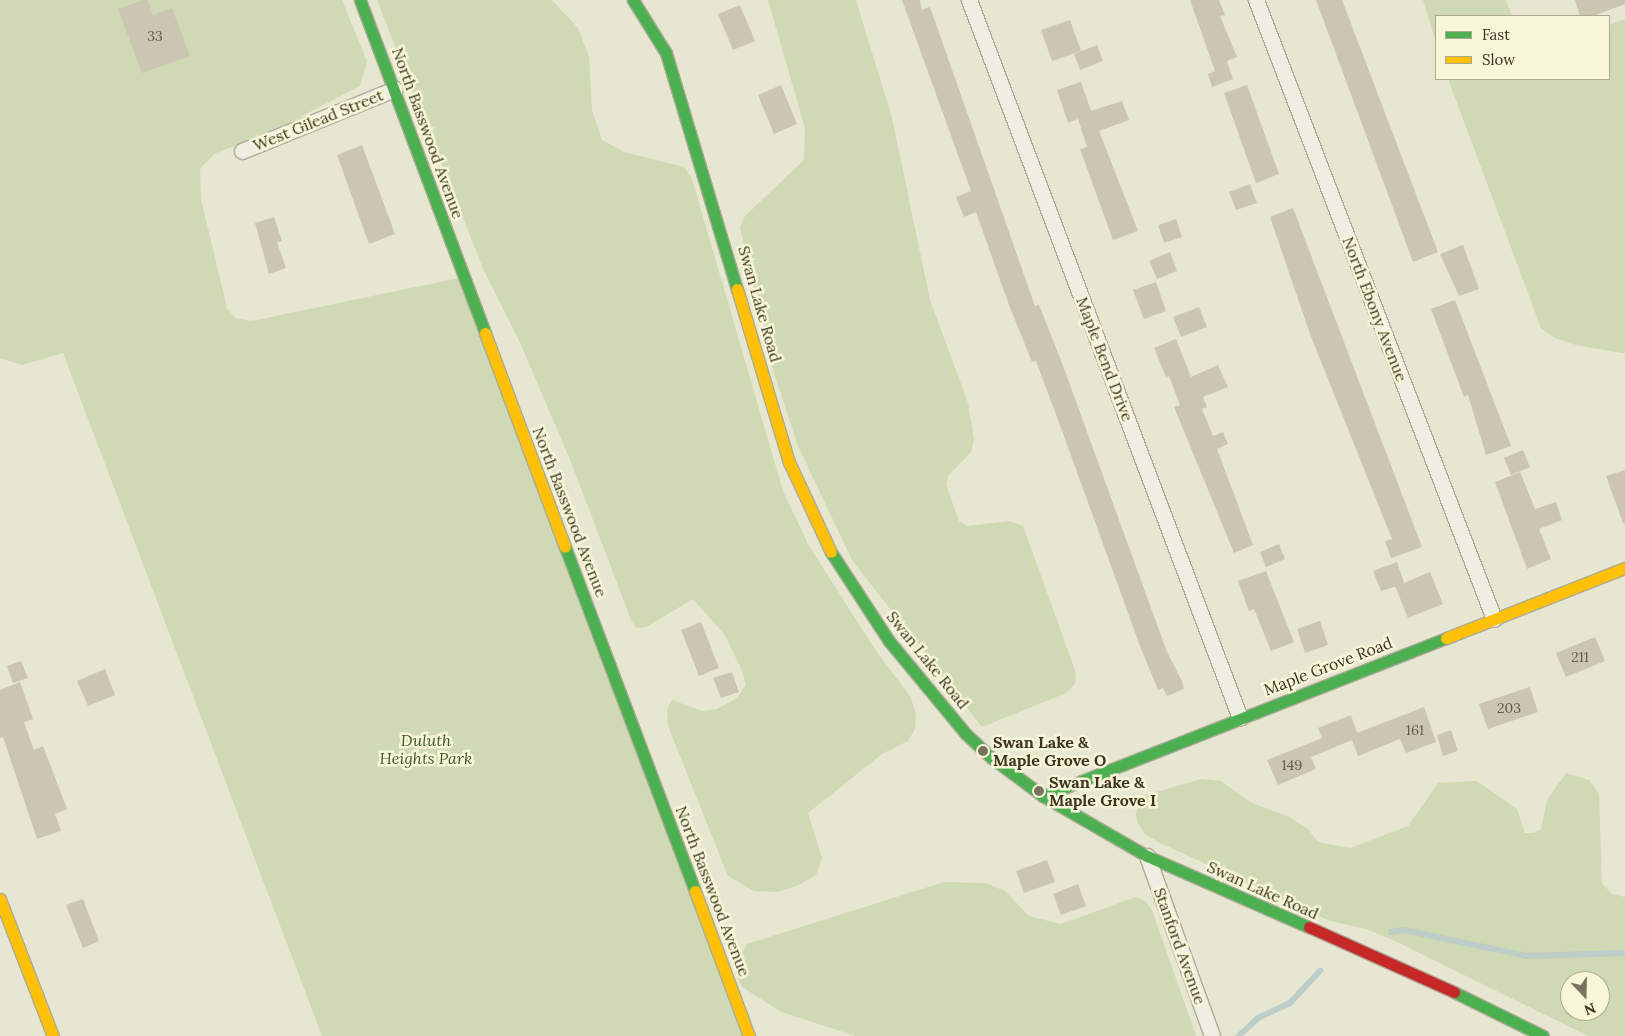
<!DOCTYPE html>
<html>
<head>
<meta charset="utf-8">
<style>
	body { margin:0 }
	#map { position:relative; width:1625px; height:1036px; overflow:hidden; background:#e7e6d1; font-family:Lora,serif }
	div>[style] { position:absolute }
	.green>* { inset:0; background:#cfd9b3 }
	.stream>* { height:5.5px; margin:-2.75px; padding:0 2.75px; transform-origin:2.75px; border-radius:2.75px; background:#bccec7 }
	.building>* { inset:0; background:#cbc6b2 }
	.roads { filter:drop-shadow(1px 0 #adaa99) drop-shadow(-1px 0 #adaa99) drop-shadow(0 1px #adaa99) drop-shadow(0 -1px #adaa99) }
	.street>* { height:15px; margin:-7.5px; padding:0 7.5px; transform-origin:7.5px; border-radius:7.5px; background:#efeee3 }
	.fast>* { height:11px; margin:-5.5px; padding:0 5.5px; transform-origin:5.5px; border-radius:5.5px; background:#4caf50 }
	.slow>* { height:11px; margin:-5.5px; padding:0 5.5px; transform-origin:5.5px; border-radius:5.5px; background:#ffc107 }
	.jam>* { height:11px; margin:-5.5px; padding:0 5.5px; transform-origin:5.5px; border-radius:5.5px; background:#c62828 }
	.dots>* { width:14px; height:14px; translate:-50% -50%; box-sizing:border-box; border:2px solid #f7f6d8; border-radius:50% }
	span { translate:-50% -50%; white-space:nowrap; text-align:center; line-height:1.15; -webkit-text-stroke:5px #f7f6d8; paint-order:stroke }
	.number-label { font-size:14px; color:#605944 }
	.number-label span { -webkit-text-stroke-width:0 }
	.street-label { font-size:16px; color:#3d3520 }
	.park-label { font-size:16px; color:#405a26; font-style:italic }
	.poi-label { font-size:16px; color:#3d3520; font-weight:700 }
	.left { translate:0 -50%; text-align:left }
	.legend { position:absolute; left:1435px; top:15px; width:175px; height:65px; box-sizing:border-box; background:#f7f6d8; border:1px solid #ada98e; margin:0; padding:6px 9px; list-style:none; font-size:15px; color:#3d3520 }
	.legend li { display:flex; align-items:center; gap:10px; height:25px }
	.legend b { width:25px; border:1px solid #ada98e }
	.north { position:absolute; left:1560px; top:971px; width:50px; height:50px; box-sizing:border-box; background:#f7f6d8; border:1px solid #ada98e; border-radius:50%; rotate:159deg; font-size:14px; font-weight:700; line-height:20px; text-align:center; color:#3d3520 }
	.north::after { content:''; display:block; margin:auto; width:18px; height:22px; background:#78735e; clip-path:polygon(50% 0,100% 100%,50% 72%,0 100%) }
</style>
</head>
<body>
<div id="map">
	<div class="green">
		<i style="clip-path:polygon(0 0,342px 0,367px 61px,360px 86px,281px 127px,214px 154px,200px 169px,201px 199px,227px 308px,235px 318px,251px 321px,464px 277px,749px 1036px,322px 1036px,63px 353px,22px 365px,0 358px)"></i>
		<i style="clip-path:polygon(377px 0,552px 0,578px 28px,589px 57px,592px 110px,602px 140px,624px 152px,684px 167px,692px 179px,783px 491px,809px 546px,876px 651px,910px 696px,916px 713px,915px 729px,908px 741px,882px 754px,808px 813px,822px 858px,816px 875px,797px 886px,777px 892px,754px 891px,728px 876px,668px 726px,667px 710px,672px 700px,702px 711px,717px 709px,737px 698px,746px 685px,742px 671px,725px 635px,693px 599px,646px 627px,636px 628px,631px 620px,571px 462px,521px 345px,484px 271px)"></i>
		<i style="clip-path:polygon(768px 0,856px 0,892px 118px,930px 300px,968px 403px,974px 439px,971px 452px,948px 476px,946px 485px,959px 521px,968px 526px,1010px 521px,1023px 526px,1076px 673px,1075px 684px,1066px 693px,982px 727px,852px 560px,798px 446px,772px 367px,740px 227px,745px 216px,804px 160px,805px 128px)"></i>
		<i style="clip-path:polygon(1423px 0,1506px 0,1512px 16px,1436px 16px,1436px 42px)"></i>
		<i style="clip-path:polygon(1625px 19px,1625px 353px,1622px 353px,1576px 345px,1555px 338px,1541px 328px,1448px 79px,1609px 79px,1609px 25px)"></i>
		<i style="clip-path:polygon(evenodd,1566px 773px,1589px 780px,1599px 794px,1602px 883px,1612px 894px,1625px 897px,1625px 1036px,1588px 1036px,1395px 941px,1366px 929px,1330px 921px,1158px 842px,1145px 834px,1137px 821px,1136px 812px,1146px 795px,1201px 779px,1221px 781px,1250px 802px,1289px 817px,1308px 829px,1318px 842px,1350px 848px,1408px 826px,1438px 783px,1477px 781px,1517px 809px,1525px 833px,1534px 833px,1541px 829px,1547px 800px,1566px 773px,1570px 981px,1600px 981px,1600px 1011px,1570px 1011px,1570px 981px)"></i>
		<i style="clip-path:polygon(944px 882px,985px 883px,1005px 891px,1029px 916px,1061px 924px,1136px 897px,1145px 901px,1152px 910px,1196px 1036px,856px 1036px,781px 1012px,742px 987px,734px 968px,747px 944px)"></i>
	</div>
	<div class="stream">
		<i style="left:1391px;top:932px;width:13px;rotate:-9deg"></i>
		<i style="left:1404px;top:930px;width:126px;rotate:11.9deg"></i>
		<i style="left:1527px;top:956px;width:98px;rotate:-1.8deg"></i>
		<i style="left:1239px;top:1036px;width:26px;rotate:-43deg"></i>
		<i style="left:1258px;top:1018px;width:35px;rotate:-25deg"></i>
		<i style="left:1290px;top:1003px;width:44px;rotate:-46.8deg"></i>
	</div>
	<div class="building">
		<i style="clip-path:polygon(143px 0,148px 0,153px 15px,172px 8px,190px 56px,142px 73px,118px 9px)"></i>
		<i style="clip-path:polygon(902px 0,920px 0,922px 10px,930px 7px,1035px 306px,1039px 305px,1062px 363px,1167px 652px,1182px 681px,1184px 689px,1167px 696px,1163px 688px,1158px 690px,1140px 646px,1061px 428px,1036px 361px,1032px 362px,1009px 305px,976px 212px,964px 217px,956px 197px,971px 191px)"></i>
		<i style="clip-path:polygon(1190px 0,1219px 0,1225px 15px,1220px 16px,1237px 57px,1227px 61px,1233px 79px,1212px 87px,1208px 74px,1215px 71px)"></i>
		<i style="clip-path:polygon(1316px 0,1342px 0,1438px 252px,1413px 262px)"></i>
		<i style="clip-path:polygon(1575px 0,1625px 0,1625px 4px,1593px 16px,1580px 16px)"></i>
		<i style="clip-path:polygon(740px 5px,755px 41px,733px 50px,718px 14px)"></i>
		<i style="clip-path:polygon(1070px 20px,1081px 51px,1052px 61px,1041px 30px)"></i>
		<i style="clip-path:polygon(1097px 45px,1103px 61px,1080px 70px,1074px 54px)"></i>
		<i style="clip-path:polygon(1081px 82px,1091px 111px,1122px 101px,1129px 120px,1099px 131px,1138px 231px,1113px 240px,1080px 149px,1087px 147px,1078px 119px,1068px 123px,1057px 90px)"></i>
		<i style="clip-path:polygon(781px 85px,797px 124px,774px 134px,758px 95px)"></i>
		<i style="clip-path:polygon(1247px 85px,1279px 174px,1256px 183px,1224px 93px)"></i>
		<i style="clip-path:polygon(362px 145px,395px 234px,369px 244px,337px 155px)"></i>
		<i style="clip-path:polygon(1250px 184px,1257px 203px,1236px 210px,1229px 192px)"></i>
		<i style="clip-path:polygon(1293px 208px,1422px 547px,1391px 558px,1385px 541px,1392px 539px,1310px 334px,1270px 217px)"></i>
		<i style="clip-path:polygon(274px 217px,282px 241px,277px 242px,286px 268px,269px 274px,255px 223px)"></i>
		<i style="clip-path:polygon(1176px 219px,1182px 237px,1164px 243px,1158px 225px)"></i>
		<i style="clip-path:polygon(1463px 245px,1479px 289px,1459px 296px,1440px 254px)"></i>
		<i style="clip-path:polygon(1170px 252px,1177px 271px,1157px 279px,1149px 261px)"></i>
		<i style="clip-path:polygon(1156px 282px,1166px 311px,1144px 319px,1133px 290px)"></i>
		<i style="clip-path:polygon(1455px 300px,1511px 446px,1486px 455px,1468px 395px,1464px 397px,1431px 309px)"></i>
		<i style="clip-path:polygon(1199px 307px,1207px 327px,1181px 337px,1173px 317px)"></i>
		<i style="clip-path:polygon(1176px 339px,1191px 377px,1218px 365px,1228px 387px,1203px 397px,1207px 407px,1202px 409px,1213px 436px,1223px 432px,1228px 444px,1217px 449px,1253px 545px,1234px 553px,1174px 407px,1180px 405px,1169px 376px,1166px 377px,1154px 348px)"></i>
		<i style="clip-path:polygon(1523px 450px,1530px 467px,1511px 475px,1504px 458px)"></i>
		<i style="clip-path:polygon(1625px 470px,1625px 523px,1623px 523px,1606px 476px)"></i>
		<i style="clip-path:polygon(1520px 472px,1535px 509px,1556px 502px,1562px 520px,1539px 529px,1551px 559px,1527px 569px,1495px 482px)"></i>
		<i style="clip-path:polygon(1279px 544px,1285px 559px,1266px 567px,1260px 552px)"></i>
		<i style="clip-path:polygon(1397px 562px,1404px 583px,1430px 572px,1443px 604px,1408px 618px,1395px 586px,1400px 585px,1381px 591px,1373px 571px)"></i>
		<i style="clip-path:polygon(1266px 571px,1294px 642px,1271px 651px,1254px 609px,1249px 611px,1238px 581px)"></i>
		<i style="clip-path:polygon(1320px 621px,1328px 645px,1305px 653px,1297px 629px)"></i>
		<i style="clip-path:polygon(701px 622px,719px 668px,699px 676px,681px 630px)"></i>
		<i style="clip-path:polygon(1595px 637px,1605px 661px,1566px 677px,1556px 653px)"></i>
		<i style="clip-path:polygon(21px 661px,28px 678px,13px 683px,7px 666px)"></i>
		<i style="clip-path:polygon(105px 669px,115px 695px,88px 706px,77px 681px)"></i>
		<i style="clip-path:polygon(732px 672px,739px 692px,721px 698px,713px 678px)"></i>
		<i style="clip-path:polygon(20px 682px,33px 719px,24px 722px,34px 750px,43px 746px,67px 809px,55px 814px,61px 831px,37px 839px,3px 737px,0 738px,0 690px)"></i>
		<i style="clip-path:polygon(1530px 687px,1538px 712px,1488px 729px,1479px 704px)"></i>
		<i style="clip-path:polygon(1424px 707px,1436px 742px,1406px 753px,1400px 739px,1358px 756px,1352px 740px,1311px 757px,1316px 769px,1278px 785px,1267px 760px,1322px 738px,1318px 728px,1351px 715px,1357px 733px)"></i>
		<i style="clip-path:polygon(1451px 730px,1458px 751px,1443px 756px,1437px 735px)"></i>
		<i style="clip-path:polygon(1047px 860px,1055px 882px,1024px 893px,1016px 871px)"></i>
		<i style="clip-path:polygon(1078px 884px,1086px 906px,1061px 915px,1053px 894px)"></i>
		<i style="clip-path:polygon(83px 899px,99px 941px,83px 948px,66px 905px)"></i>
	</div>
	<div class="roads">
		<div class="street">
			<i style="left:969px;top:0;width:767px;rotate:69.32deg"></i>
			<i style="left:1256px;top:0;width:663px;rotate:68.97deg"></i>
			<i style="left:242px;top:151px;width:165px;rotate:-22.1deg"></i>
			<i style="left:1147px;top:856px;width:191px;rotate:70.1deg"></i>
		</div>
		<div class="fast">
			<i style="left:360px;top:0;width:356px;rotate:69.4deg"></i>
			<i style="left:633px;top:0;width:62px;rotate:58.1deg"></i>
			<i style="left:666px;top:53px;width:246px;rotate:73.3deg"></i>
			<i style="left:565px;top:547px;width:368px;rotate:69.3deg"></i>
			<i style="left:831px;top:552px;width:106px;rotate:56.9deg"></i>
			<i style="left:889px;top:641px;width:121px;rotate:50.4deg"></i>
			<i style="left:966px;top:734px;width:35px;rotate:43deg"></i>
			<i style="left:992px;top:758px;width:64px;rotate:36.7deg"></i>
			<i style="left:1043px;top:796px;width:120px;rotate:30deg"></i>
			<i style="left:1147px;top:856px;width:177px;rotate:23.7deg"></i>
			<i style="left:1043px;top:796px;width:433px;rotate:-21.4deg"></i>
			<i style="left:1454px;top:992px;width:99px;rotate:26.3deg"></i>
		</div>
		<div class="slow">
			<i style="left:737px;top:289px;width:181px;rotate:73.3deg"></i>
			<i style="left:789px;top:462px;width:99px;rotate:65deg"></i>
			<i style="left:485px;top:333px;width:228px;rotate:69.5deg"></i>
			<i style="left:1446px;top:638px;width:192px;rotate:-21.4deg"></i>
			<i style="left:695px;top:891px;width:155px;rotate:69.6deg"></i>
			<i style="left:0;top:899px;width:147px;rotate:68.9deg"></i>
		</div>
		<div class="jam">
			<i style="left:1309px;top:927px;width:159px;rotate:24.1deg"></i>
		</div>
	</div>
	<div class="dots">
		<i style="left:983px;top:751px;background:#78735e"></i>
		<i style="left:1039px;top:791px;background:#78735e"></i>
	</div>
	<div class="number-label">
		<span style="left:155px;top:36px">33</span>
		<span style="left:1580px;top:657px">211</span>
		<span style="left:1509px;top:708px">203</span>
		<span style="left:1415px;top:730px">161</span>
		<span style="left:1292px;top:765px">149</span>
	</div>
	<div class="street-label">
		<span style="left:318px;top:120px;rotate:-22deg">West Gilead Street</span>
		<span style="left:428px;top:133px;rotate:70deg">North Basswood Avenue</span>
		<span style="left:760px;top:304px;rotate:74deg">Swan Lake Road</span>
		<span style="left:1375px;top:309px;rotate:69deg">North Ebony Avenue</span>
		<span style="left:1105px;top:359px;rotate:69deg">Maple Bend Drive</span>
		<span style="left:570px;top:512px;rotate:69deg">North Basswood Avenue</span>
		<span style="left:928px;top:660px;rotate:51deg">Swan Lake Road</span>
		<span style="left:1328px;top:666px;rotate:-21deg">Maple Grove Road</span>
		<span style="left:1263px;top:890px;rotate:24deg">Swan Lake Road</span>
		<span style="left:713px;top:891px;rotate:69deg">North Basswood Avenue</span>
		<span style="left:1180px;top:946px;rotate:70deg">Stanford Avenue</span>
	</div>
	<div class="park-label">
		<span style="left:426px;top:749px">Duluth<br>Heights Park</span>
	</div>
	<div class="poi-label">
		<span class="left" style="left:993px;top:751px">Swan Lake &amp;<br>Maple Grove O</span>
		<span class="left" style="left:1049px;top:791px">Swan Lake &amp;<br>Maple Grove I</span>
	</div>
	<ul class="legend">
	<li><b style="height:6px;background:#4caf50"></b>Fast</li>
	<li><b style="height:6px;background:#ffc107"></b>Slow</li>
	</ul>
	<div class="north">N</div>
</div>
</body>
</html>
